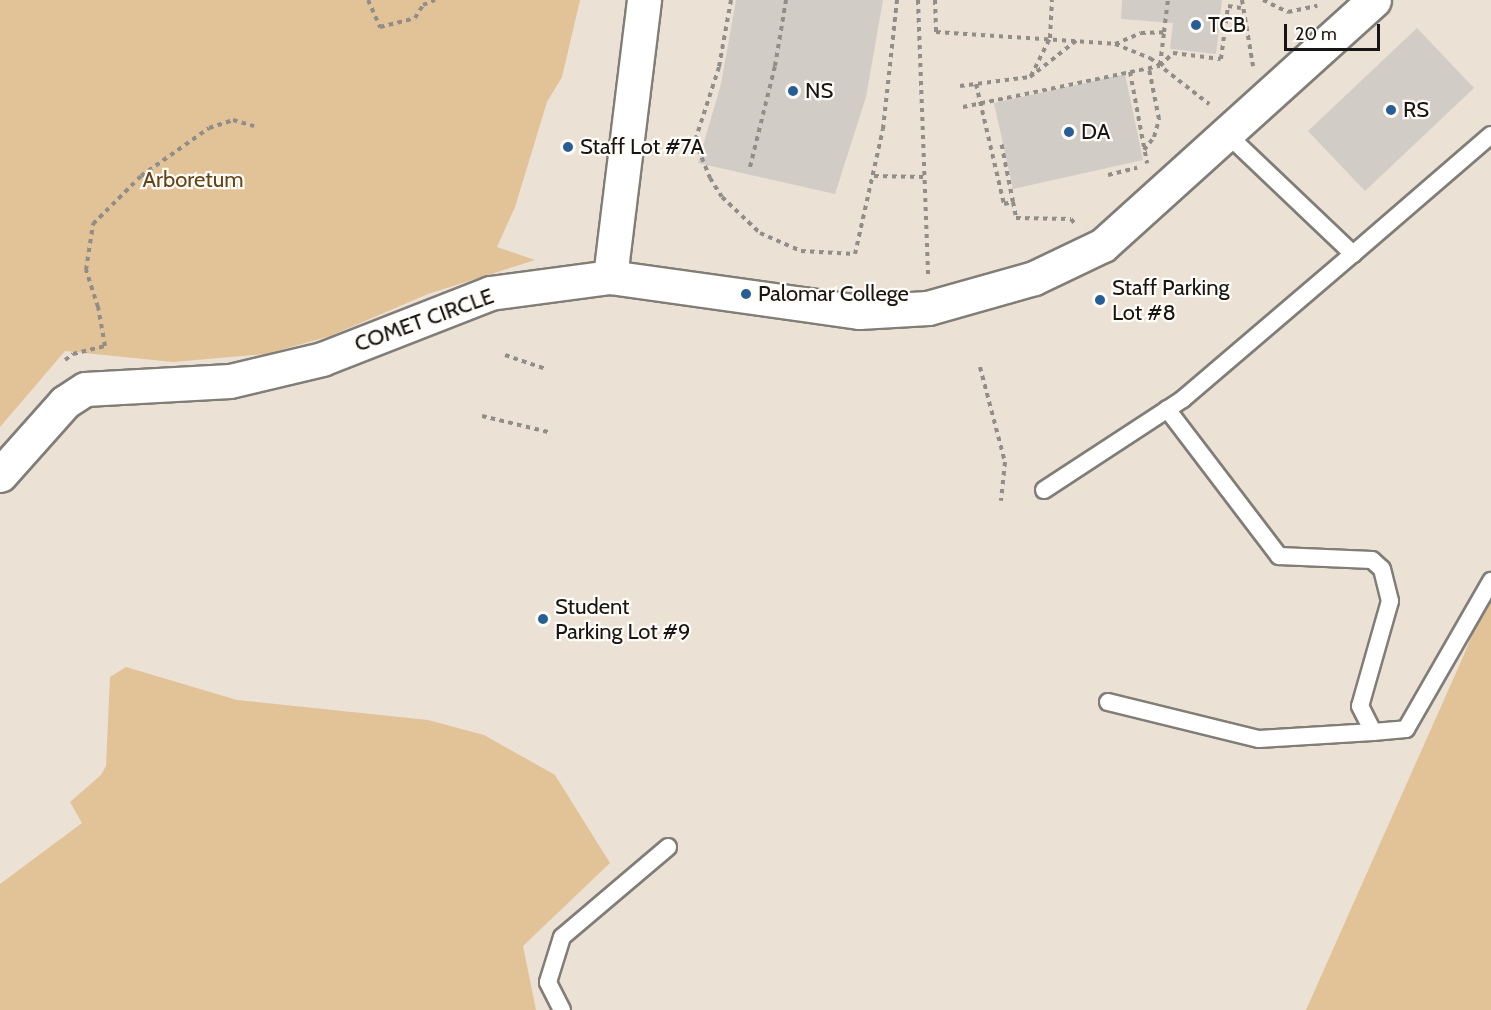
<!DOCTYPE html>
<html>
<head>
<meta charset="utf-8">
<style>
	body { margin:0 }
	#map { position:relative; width:1491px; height:1010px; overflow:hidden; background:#f3eee8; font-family:Cabin,sans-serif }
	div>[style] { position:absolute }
	.built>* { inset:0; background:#ebe1d5 }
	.green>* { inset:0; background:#e2c297 }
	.building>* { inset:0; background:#d1cdc6 }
	.path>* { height:4px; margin-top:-2px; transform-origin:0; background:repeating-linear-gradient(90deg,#918d89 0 4.5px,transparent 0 9px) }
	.roads { filter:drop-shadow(2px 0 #817d77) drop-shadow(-2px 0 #817d77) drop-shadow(0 2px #817d77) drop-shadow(0 -2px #817d77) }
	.service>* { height:16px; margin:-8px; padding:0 8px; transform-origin:8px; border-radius:8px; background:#fff }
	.tertiary>* { height:33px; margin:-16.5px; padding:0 16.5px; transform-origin:16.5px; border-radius:16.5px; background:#fff }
	.dots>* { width:16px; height:16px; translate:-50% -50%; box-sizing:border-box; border:3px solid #fffcf8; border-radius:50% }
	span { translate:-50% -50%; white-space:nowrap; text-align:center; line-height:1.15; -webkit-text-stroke:4.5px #fffcf8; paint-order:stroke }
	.poi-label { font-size:22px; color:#171614 }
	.left { translate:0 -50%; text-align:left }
	.park-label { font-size:22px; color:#634517 }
	.street-label { font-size:22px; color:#171614 }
	.scale { position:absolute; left:1284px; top:24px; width:96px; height:27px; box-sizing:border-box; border:3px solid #171614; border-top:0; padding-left:8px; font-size:18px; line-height:21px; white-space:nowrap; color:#171614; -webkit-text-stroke:4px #fffcf8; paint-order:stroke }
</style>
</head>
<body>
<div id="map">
	<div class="built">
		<i style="clip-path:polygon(0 0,1491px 0,1491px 1010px,0 1010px)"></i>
	</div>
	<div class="green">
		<i style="clip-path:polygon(0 0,580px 0,562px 77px,547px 102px,515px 207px,497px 247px,535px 260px,428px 294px,330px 336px,266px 354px,173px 362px,65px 351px,0 427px)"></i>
		<i style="clip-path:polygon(1491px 588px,1491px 1010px,1306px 1010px,1463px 657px)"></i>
		<i style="clip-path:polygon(126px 667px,237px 700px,428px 720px,484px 735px,555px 775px,610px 863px,523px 946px,536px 1010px,0 1010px,0 884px,82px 823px,70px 802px,101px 775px,106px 766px,110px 677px)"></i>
	</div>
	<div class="building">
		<i style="clip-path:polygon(736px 0,883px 0,866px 97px,835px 194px,698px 163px,721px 84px)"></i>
		<i style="clip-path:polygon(1122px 0,1222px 0,1216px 54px,1170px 49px,1173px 23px,1121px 19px)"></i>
		<i style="clip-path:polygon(1417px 28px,1474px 88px,1365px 191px,1308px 131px)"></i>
		<i style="clip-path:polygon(1125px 74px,1143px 160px,1013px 189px,994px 103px)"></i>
	</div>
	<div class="path">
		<i style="left:368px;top:0;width:30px;rotate:66deg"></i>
		<i style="left:380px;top:27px;width:36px;rotate:-14deg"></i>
		<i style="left:415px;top:18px;width:15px;rotate:-58deg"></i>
		<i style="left:423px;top:5px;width:13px;rotate:-23deg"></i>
		<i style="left:731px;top:0;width:68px;rotate:100.2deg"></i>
		<i style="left:719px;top:67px;width:78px;rotate:108deg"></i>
		<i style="left:695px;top:141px;width:40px;rotate:68deg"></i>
		<i style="left:710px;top:178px;width:22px;rotate:58deg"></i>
		<i style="left:722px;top:197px;width:52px;rotate:43.5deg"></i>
		<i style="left:760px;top:233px;width:45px;rotate:23.7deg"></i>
		<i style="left:801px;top:251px;width:54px;rotate:3.2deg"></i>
		<i style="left:855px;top:254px;width:128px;rotate:-77.4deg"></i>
		<i style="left:883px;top:129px;width:130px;rotate:-83.8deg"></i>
		<i style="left:918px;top:0;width:275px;rotate:87.9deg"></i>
		<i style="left:935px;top:0;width:32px;rotate:88deg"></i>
		<i style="left:936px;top:32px;width:179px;rotate:3.8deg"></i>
		<i style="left:1115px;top:44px;width:38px;rotate:22deg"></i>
		<i style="left:1150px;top:58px;width:75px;rotate:37.9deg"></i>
		<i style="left:1242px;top:0;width:67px;rotate:80.5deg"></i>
		<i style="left:1263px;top:0;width:28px;rotate:26deg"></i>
		<i style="left:1288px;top:12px;width:30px;rotate:-12deg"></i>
		<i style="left:1115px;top:44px;width:28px;rotate:-23deg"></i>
		<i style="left:1141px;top:33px;width:23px;rotate:-2deg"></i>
		<i style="left:1164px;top:32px;width:32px;rotate:-83deg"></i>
		<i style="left:1160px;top:65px;width:33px;rotate:-83deg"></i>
		<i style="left:1130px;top:72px;width:93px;rotate:79.4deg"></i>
		<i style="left:1031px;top:76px;width:42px;rotate:-63.4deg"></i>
		<i style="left:1050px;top:38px;width:38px;rotate:-87deg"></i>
		<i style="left:976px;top:84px;width:123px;rotate:76.9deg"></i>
		<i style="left:1004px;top:204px;width:9px;rotate:-13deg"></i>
		<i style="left:1013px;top:202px;width:61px;rotate:-101.3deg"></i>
		<i style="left:960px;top:86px;width:71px;rotate:-7.3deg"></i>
		<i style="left:1030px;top:77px;width:60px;rotate:-38.2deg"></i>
		<i style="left:963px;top:107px;width:201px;rotate:-11.8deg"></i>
		<i style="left:1160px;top:66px;width:18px;rotate:-45deg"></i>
		<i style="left:1173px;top:53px;width:48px;rotate:7.1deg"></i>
		<i style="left:1221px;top:59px;width:53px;rotate:-82.5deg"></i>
		<i style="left:1228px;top:6px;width:13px;rotate:9deg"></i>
		<i style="left:1144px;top:150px;width:16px;rotate:-52deg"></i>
		<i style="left:1154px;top:137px;width:19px;rotate:-74deg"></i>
		<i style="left:1159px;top:119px;width:51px;rotate:-101.3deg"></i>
		<i style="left:750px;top:167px;width:104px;rotate:-76.1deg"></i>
		<i style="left:775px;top:66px;width:67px;rotate:-80.5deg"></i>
		<i style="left:1108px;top:175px;width:30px;rotate:-14deg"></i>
		<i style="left:874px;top:176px;width:50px;rotate:1.1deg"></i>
		<i style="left:1013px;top:202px;width:16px;rotate:79deg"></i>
		<i style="left:1016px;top:218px;width:55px;rotate:1deg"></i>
		<i style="left:1071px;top:219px;width:6px;rotate:51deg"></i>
		<i style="left:505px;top:355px;width:43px;rotate:18.9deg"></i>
		<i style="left:65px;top:360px;width:10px;rotate:-37deg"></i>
		<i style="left:73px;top:354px;width:33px;rotate:-14deg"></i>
		<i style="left:105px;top:346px;width:40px;rotate:-100deg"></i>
		<i style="left:98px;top:307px;width:39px;rotate:-108deg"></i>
		<i style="left:86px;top:270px;width:47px;rotate:-81.3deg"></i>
		<i style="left:93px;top:224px;width:68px;rotate:-45deg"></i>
		<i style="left:141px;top:176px;width:83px;rotate:-35.2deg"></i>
		<i style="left:209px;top:128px;width:25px;rotate:-18deg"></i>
		<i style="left:233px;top:120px;width:22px;rotate:16deg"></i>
		<i style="left:980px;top:367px;width:98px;rotate:75.3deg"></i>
		<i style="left:1005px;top:462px;width:39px;rotate:96deg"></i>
		<i style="left:482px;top:416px;width:68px;rotate:13.6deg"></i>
	</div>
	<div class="roads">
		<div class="service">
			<i style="left:1228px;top:135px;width:173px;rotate:43.6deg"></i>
			<i style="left:1353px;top:254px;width:182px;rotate:-40.8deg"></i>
			<i style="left:1167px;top:409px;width:185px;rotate:52.7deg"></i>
			<i style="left:1279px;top:556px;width:93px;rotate:2.5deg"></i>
			<i style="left:1372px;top:560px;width:13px;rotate:42deg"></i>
			<i style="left:1382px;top:569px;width:33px;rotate:76deg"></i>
			<i style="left:1390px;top:601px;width:109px;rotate:105.9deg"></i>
			<i style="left:1360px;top:706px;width:29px;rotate:63deg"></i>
			<i style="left:1373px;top:732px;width:33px;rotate:-5deg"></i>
			<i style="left:1406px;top:729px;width:171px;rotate:-60.1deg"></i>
			<i style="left:1044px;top:490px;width:166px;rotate:-33.2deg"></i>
			<i style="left:1183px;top:399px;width:223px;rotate:-40.5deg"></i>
			<i style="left:1108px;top:702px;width:155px;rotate:13.8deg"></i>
			<i style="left:1259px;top:739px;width:114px;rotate:-3.5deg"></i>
			<i style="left:562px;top:1010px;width:31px;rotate:-117deg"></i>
			<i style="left:548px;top:982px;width:47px;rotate:-72.7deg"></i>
			<i style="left:562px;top:937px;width:139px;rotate:-40.3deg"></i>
		</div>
		<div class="tertiary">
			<i style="left:610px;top:277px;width:279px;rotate:-83deg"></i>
			<i style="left:0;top:475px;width:98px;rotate:-48.3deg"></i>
			<i style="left:65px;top:402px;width:24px;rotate:-33deg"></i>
			<i style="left:85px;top:389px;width:145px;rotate:-3.2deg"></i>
			<i style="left:230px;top:381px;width:95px;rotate:-13.4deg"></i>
			<i style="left:322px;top:359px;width:180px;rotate:-21.4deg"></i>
			<i style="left:490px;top:293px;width:121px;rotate:-7.6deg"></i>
			<i style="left:610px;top:277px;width:251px;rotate:8deg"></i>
			<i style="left:859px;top:312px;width:69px;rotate:-3.3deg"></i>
			<i style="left:928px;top:308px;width:110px;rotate:-15.8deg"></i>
			<i style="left:1034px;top:278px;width:76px;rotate:-25.6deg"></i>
			<i style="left:1103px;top:245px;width:365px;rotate:-42.1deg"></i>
		</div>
	</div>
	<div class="dots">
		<i style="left:1196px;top:25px;background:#285e96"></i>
		<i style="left:793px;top:91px;background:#285e96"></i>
		<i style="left:1391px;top:110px;background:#285e96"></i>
		<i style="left:1069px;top:132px;background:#285e96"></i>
		<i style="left:568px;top:147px;background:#285e96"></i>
		<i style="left:746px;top:294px;background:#285e96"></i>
		<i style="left:1100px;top:300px;background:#285e96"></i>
		<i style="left:543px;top:619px;background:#285e96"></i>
	</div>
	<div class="poi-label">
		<span class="left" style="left:1208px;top:25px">TCB</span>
		<span class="left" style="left:805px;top:91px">NS</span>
		<span class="left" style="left:1403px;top:110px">RS</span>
		<span class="left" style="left:1081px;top:132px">DA</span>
		<span class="left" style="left:580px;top:147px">Staff Lot #7A</span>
		<span class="left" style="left:1112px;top:300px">Staff Parking<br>Lot #8</span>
		<span class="left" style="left:758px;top:294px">Palomar College</span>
		<span class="left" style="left:555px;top:619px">Student<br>Parking Lot #9</span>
	</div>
	<div class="park-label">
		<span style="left:193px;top:180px">Arboretum</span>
	</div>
	<div class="street-label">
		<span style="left:424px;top:320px;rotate:-20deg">COMET CIRCLE</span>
	</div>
	<div class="scale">20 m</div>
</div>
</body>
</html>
